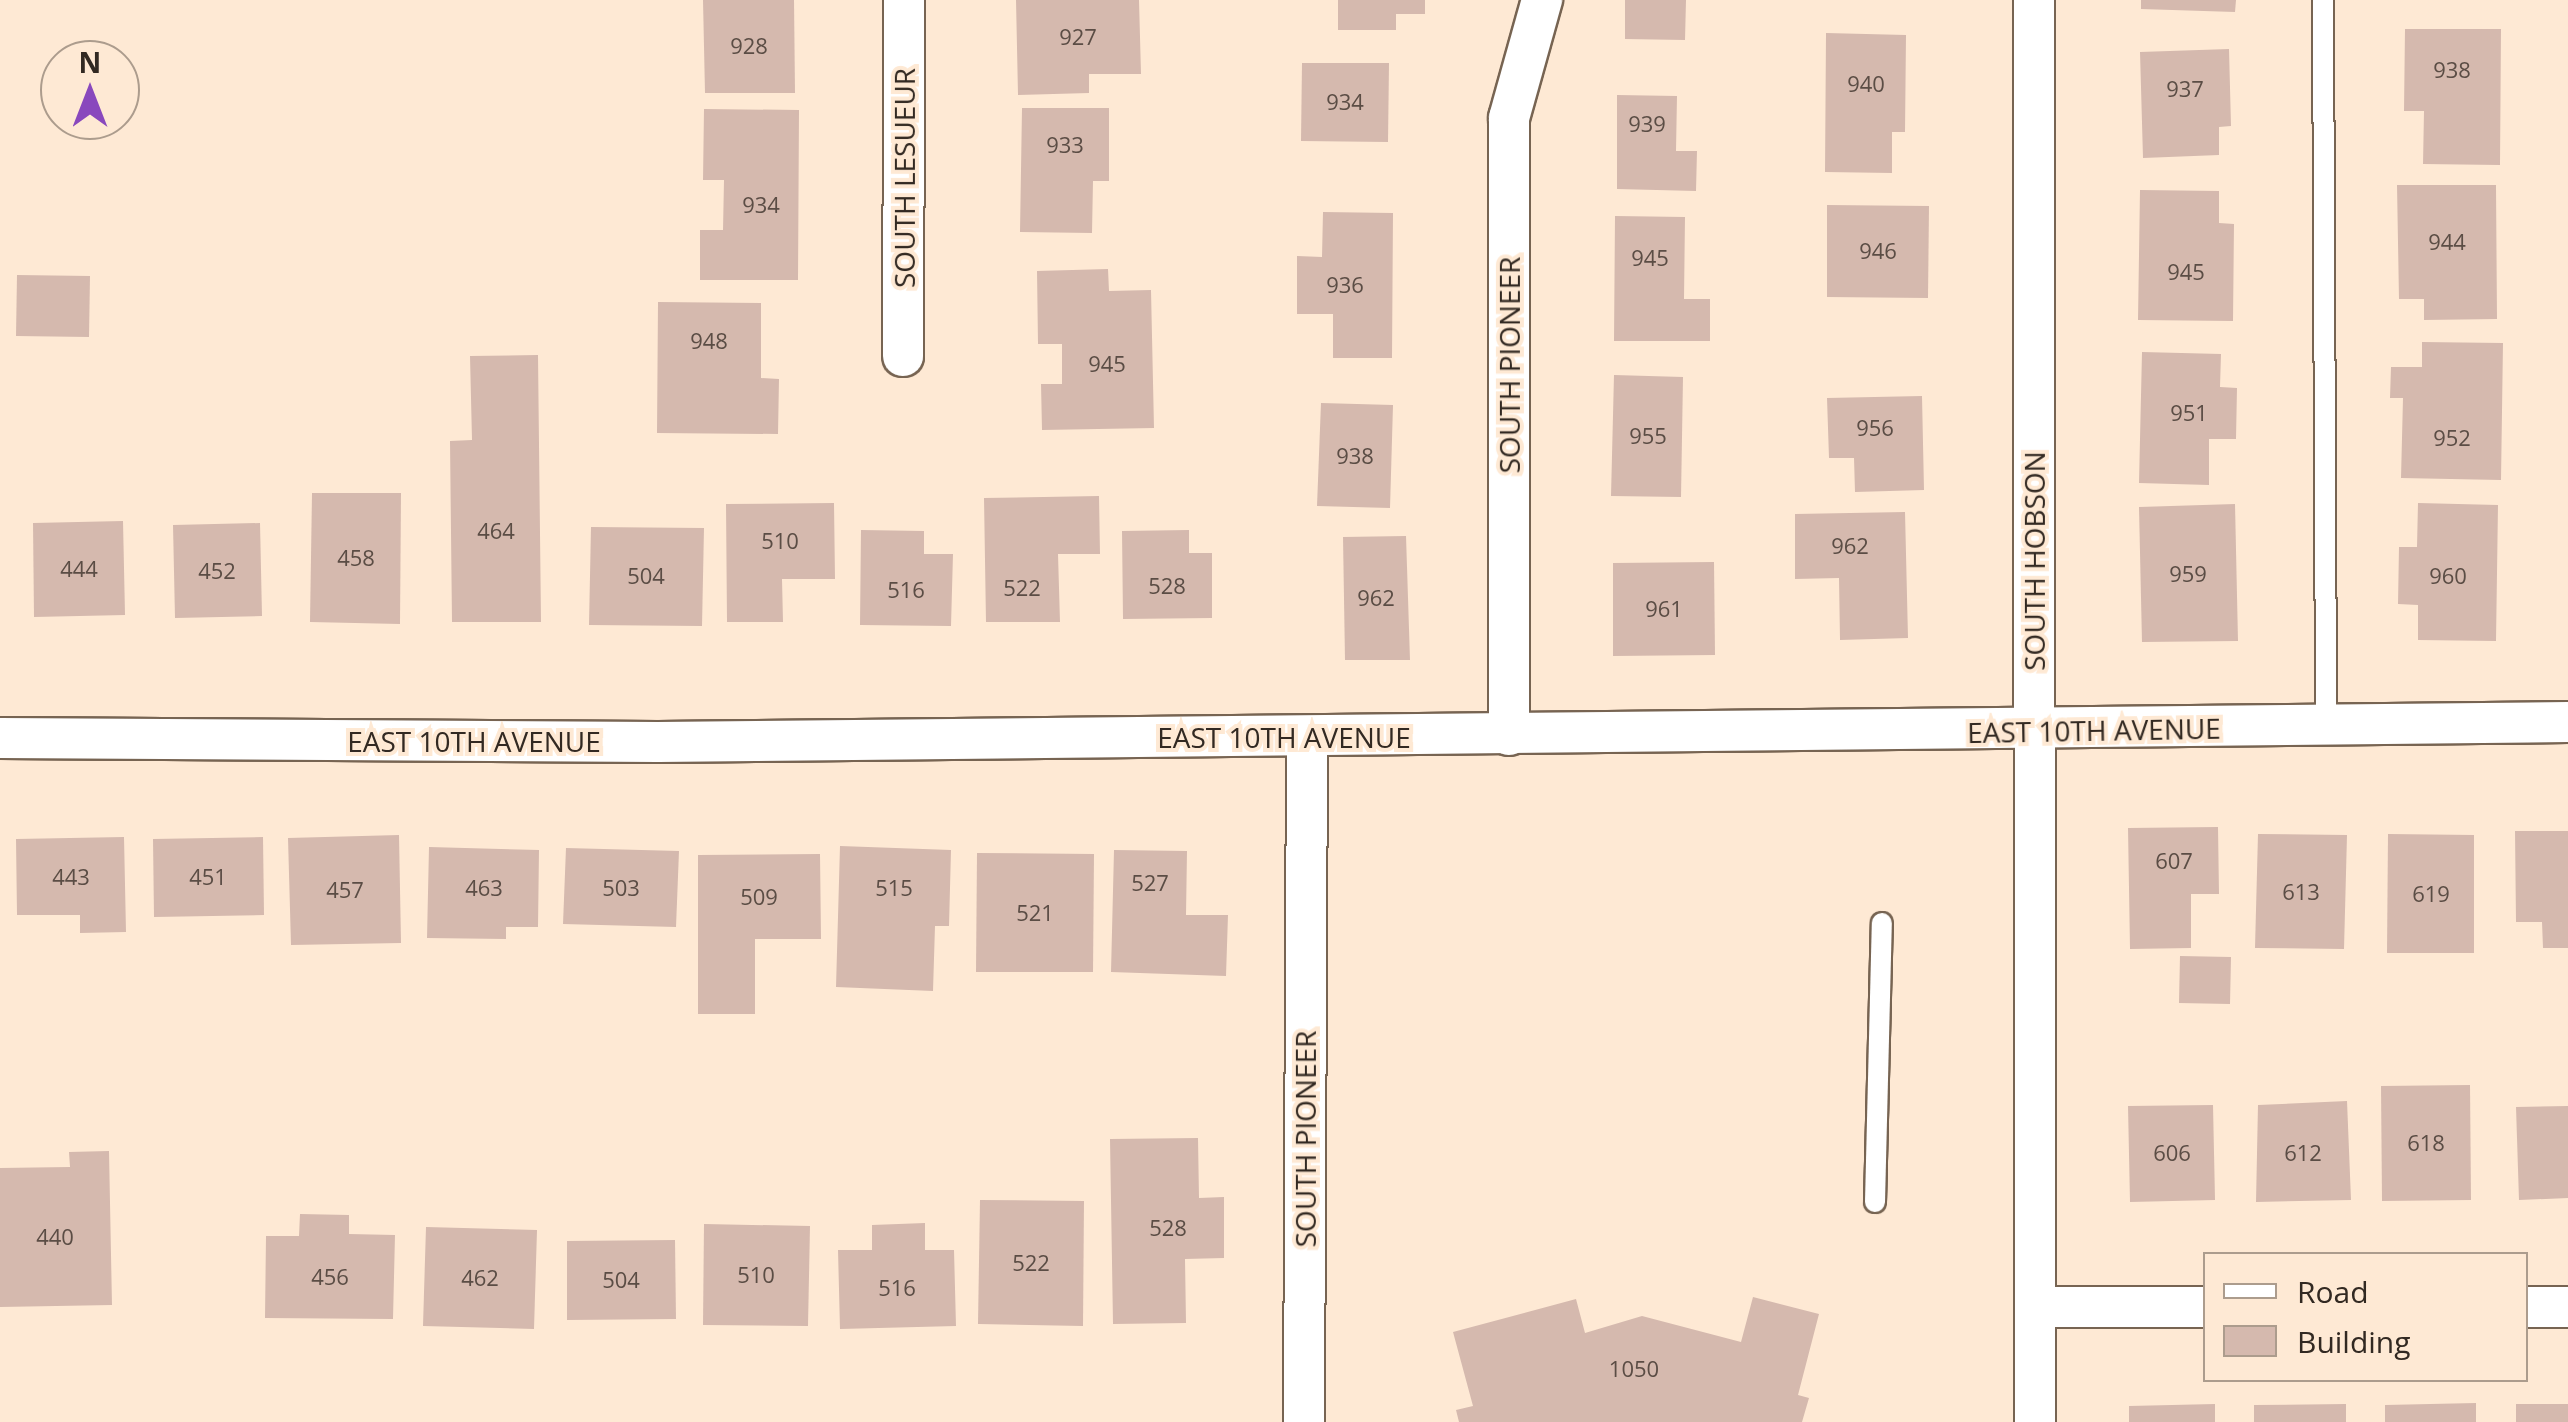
<!DOCTYPE html>
<html>
<head>
<meta charset="utf-8">
<style>
	body { margin:0 }
	#map { position:relative; width:2568px; height:1422px; overflow:hidden; background:#fee9d4; font-family:"Open Sans",sans-serif }
	div>[style] { position:absolute }
	.building>* { inset:0; background:#d5b9ae }
	.roads { filter:drop-shadow(2px 0 #776452) drop-shadow(-2px 0 #776452) drop-shadow(0 2px #776452) drop-shadow(0 -2px #776452) }
	.service>* { height:20px; margin:-10px; padding:0 10px; transform-origin:10px; border-radius:10px; background:#fff }
	.minor>* { height:40px; margin:-20px; padding:0 20px; transform-origin:20px; border-radius:20px; background:#fff }
	span { translate:-50% -50%; white-space:nowrap; text-align:center; line-height:1.15; -webkit-text-stroke:8px #fee9d4; paint-order:stroke }
	.number-label { font-size:22px; color:#5b4d45 }
	.number-label span { -webkit-text-stroke-width:0 }
	.street-label { font-size:28px; color:#322922 }
	.legend { position:absolute; left:2203px; top:1252px; width:325px; height:130px; box-sizing:border-box; background:#fee9d4; border:2px solid #ac9c8d; margin:0; padding:12px 18px; list-style:none; font-size:30px; color:#322922 }
	.legend li { display:flex; align-items:center; gap:20px; height:50px }
	.legend b { width:50px; border:2px solid #ac9c8d }
	.north { position:absolute; left:40px; top:40px; width:100px; height:100px; box-sizing:border-box; background:#fee9d4; border:2px solid #ac9c8d; border-radius:50%; rotate:0deg; font-size:28px; font-weight:700; line-height:40px; text-align:center; color:#322922 }
	.north::after { content:''; display:block; margin:auto; width:35px; height:45px; background:#8948bd; clip-path:polygon(50% 0,100% 100%,50% 72%,0 100%) }
</style>
</head>
<body>
<div id="map">
	<div class="building">
		<i style="clip-path:polygon(703px 0,794px 0,795px 93px,705px 93px)"></i>
		<i style="clip-path:polygon(1016px 0,1139px 0,1141px 74px,1089px 74px,1089px 93px,1018px 95px)"></i>
		<i style="clip-path:polygon(1338px 0,1425px 0,1425px 14px,1396px 14px,1396px 30px,1338px 30px)"></i>
		<i style="clip-path:polygon(1625px 0,1686px 0,1685px 40px,1625px 39px)"></i>
		<i style="clip-path:polygon(2141px 0,2236px 0,2235px 12px,2141px 9px)"></i>
		<i style="clip-path:polygon(2405px 29px,2501px 29px,2500px 165px,2423px 164px,2424px 111px,2404px 111px)"></i>
		<i style="clip-path:polygon(1826px 33px,1906px 35px,1905px 132px,1892px 132px,1892px 173px,1825px 172px)"></i>
		<i style="clip-path:polygon(2229px 49px,2231px 126px,2219px 127px,2219px 155px,2143px 158px,2140px 52px)"></i>
		<i style="clip-path:polygon(1302px 63px,1389px 63px,1388px 142px,1301px 141px)"></i>
		<i style="clip-path:polygon(1617px 95px,1677px 96px,1676px 151px,1697px 151px,1696px 191px,1617px 189px)"></i>
		<i style="clip-path:polygon(1022px 108px,1109px 108px,1109px 181px,1093px 181px,1092px 233px,1020px 232px)"></i>
		<i style="clip-path:polygon(704px 109px,799px 110px,798px 280px,700px 280px,700px 230px,723px 230px,724px 180px,703px 180px)"></i>
		<i style="clip-path:polygon(2397px 185px,2496px 185px,2497px 319px,2424px 320px,2424px 299px,2399px 299px)"></i>
		<i style="clip-path:polygon(2140px 190px,2219px 191px,2219px 223px,2234px 224px,2233px 321px,2138px 320px)"></i>
		<i style="clip-path:polygon(1827px 205px,1929px 206px,1928px 298px,1827px 297px)"></i>
		<i style="clip-path:polygon(1323px 212px,1393px 213px,1392px 358px,1333px 358px,1333px 314px,1297px 314px,1297px 256px,1322px 257px)"></i>
		<i style="clip-path:polygon(1615px 216px,1685px 217px,1684px 299px,1710px 299px,1710px 341px,1614px 341px)"></i>
		<i style="clip-path:polygon(1108px 269px,1109px 291px,1151px 290px,1154px 428px,1042px 430px,1041px 384px,1062px 384px,1062px 344px,1038px 344px,1037px 271px)"></i>
		<i style="clip-path:polygon(17px 275px,90px 276px,89px 337px,16px 336px)"></i>
		<i style="clip-path:polygon(658px 302px,761px 303px,761px 378px,779px 379px,778px 434px,657px 433px)"></i>
		<i style="clip-path:polygon(2422px 342px,2503px 343px,2501px 480px,2401px 478px,2403px 398px,2390px 398px,2391px 367px,2422px 367px)"></i>
		<i style="clip-path:polygon(2142px 352px,2221px 354px,2220px 387px,2237px 388px,2236px 439px,2209px 439px,2209px 485px,2139px 483px)"></i>
		<i style="clip-path:polygon(538px 355px,541px 622px,452px 622px,450px 441px,472px 440px,470px 356px)"></i>
		<i style="clip-path:polygon(1614px 375px,1683px 377px,1681px 497px,1611px 496px)"></i>
		<i style="clip-path:polygon(1922px 396px,1924px 490px,1855px 492px,1854px 458px,1829px 458px,1827px 398px)"></i>
		<i style="clip-path:polygon(1321px 403px,1393px 405px,1390px 508px,1317px 506px)"></i>
		<i style="clip-path:polygon(312px 493px,401px 493px,400px 624px,310px 622px)"></i>
		<i style="clip-path:polygon(1099px 496px,1100px 554px,1058px 554px,1060px 622px,986px 622px,984px 498px)"></i>
		<i style="clip-path:polygon(834px 503px,835px 579px,782px 579px,783px 622px,727px 622px,726px 504px)"></i>
		<i style="clip-path:polygon(2418px 503px,2498px 505px,2496px 641px,2418px 640px,2418px 605px,2398px 604px,2399px 547px,2417px 547px)"></i>
		<i style="clip-path:polygon(2235px 504px,2238px 641px,2142px 642px,2139px 507px)"></i>
		<i style="clip-path:polygon(1905px 512px,1908px 638px,1840px 640px,1839px 578px,1795px 579px,1795px 514px)"></i>
		<i style="clip-path:polygon(123px 521px,125px 615px,34px 617px,33px 523px)"></i>
		<i style="clip-path:polygon(260px 523px,262px 616px,175px 618px,173px 525px)"></i>
		<i style="clip-path:polygon(591px 527px,704px 528px,702px 626px,589px 625px)"></i>
		<i style="clip-path:polygon(861px 530px,924px 531px,924px 554px,953px 554px,951px 626px,860px 625px)"></i>
		<i style="clip-path:polygon(1189px 530px,1189px 553px,1212px 553px,1212px 618px,1123px 619px,1122px 531px)"></i>
		<i style="clip-path:polygon(1406px 536px,1410px 660px,1345px 660px,1343px 537px)"></i>
		<i style="clip-path:polygon(1714px 562px,1715px 655px,1613px 656px,1613px 563px)"></i>
		<i style="clip-path:polygon(2218px 827px,2219px 894px,2191px 894px,2191px 948px,2130px 949px,2128px 828px)"></i>
		<i style="clip-path:polygon(2515px 831px,2568px 831px,2568px 948px,2543px 948px,2542px 922px,2516px 922px)"></i>
		<i style="clip-path:polygon(2258px 834px,2347px 835px,2344px 949px,2255px 948px)"></i>
		<i style="clip-path:polygon(2388px 834px,2474px 835px,2474px 953px,2387px 953px)"></i>
		<i style="clip-path:polygon(399px 835px,401px 943px,291px 945px,288px 838px)"></i>
		<i style="clip-path:polygon(124px 837px,126px 932px,80px 933px,80px 915px,17px 915px,16px 839px)"></i>
		<i style="clip-path:polygon(263px 837px,264px 915px,154px 917px,153px 839px)"></i>
		<i style="clip-path:polygon(840px 846px,951px 850px,949px 926px,935px 926px,933px 991px,836px 987px)"></i>
		<i style="clip-path:polygon(429px 847px,539px 850px,538px 927px,506px 927px,506px 939px,427px 938px)"></i>
		<i style="clip-path:polygon(566px 848px,679px 851px,676px 927px,563px 924px)"></i>
		<i style="clip-path:polygon(1114px 850px,1187px 851px,1186px 915px,1228px 915px,1226px 976px,1111px 972px)"></i>
		<i style="clip-path:polygon(977px 853px,1094px 854px,1093px 972px,976px 972px)"></i>
		<i style="clip-path:polygon(820px 854px,821px 939px,755px 939px,755px 1014px,698px 1014px,698px 855px)"></i>
		<i style="clip-path:polygon(2180px 956px,2231px 957px,2230px 1004px,2179px 1003px)"></i>
		<i style="clip-path:polygon(2470px 1085px,2471px 1200px,2382px 1201px,2381px 1086px)"></i>
		<i style="clip-path:polygon(2347px 1101px,2351px 1200px,2256px 1202px,2258px 1105px)"></i>
		<i style="clip-path:polygon(2213px 1105px,2215px 1200px,2130px 1202px,2128px 1106px)"></i>
		<i style="clip-path:polygon(2568px 1106px,2568px 1198px,2519px 1200px,2516px 1107px)"></i>
		<i style="clip-path:polygon(1198px 1138px,1199px 1198px,1224px 1197px,1224px 1258px,1185px 1259px,1186px 1323px,1113px 1324px,1110px 1139px)"></i>
		<i style="clip-path:polygon(109px 1151px,112px 1305px,0 1307px,0 1168px,70px 1167px,69px 1152px)"></i>
		<i style="clip-path:polygon(980px 1200px,1084px 1201px,1083px 1326px,978px 1324px)"></i>
		<i style="clip-path:polygon(300px 1214px,349px 1215px,349px 1234px,395px 1235px,393px 1319px,265px 1318px,266px 1236px,299px 1236px)"></i>
		<i style="clip-path:polygon(925px 1223px,925px 1250px,954px 1250px,956px 1326px,840px 1329px,838px 1250px,872px 1250px,872px 1225px)"></i>
		<i style="clip-path:polygon(704px 1224px,810px 1226px,808px 1326px,703px 1325px)"></i>
		<i style="clip-path:polygon(426px 1227px,537px 1230px,534px 1329px,423px 1326px)"></i>
		<i style="clip-path:polygon(675px 1240px,676px 1319px,567px 1320px,567px 1241px)"></i>
		<i style="clip-path:polygon(1753px 1297px,1819px 1314px,1798px 1395px,1809px 1398px,1802px 1422px,1459px 1422px,1456px 1410px,1473px 1406px,1453px 1332px,1576px 1299px,1585px 1333px,1642px 1316px,1741px 1342px)"></i>
		<i style="clip-path:polygon(2476px 1403px,2476px 1422px,2385px 1422px,2385px 1405px)"></i>
		<i style="clip-path:polygon(2215px 1404px,2215px 1422px,2129px 1422px,2129px 1406px)"></i>
		<i style="clip-path:polygon(2346px 1404px,2346px 1422px,2254px 1422px,2254px 1405px)"></i>
		<i style="clip-path:polygon(2516px 1404px,2568px 1404px,2568px 1422px,2516px 1422px)"></i>
	</div>
	<div class="roads">
		<div class="service">
			<i style="left:2323px;top:0;width:726px;rotate:89.76deg"></i>
			<i style="left:1875px;top:1202px;width:279px;rotate:-88.6deg"></i>
		</div>
		<div class="minor">
			<i style="left:2034px;top:0;width:1422px;rotate:89.96deg"></i>
			<i style="left:903px;top:356px;width:356px;rotate:-89.8deg"></i>
			<i style="left:1509px;top:735px;width:617px;rotate:-90deg"></i>
			<i style="left:1509px;top:118px;width:123px;rotate:-74.4deg"></i>
			<i style="left:0;top:738px;width:658px;rotate:0.35deg"></i>
			<i style="left:658px;top:742px;width:1910px;rotate:-0.6deg"></i>
			<i style="left:2035px;top:1307px;width:171px"></i>
			<i style="left:2526px;top:1307px;width:42px"></i>
			<i style="left:1304px;top:1422px;width:686px;rotate:-89.75deg"></i>
		</div>
	</div>
	<div class="number-label">
		<span style="left:1078px;top:37px">927</span>
		<span style="left:749px;top:46px">928</span>
		<span style="left:2452px;top:70px">938</span>
		<span style="left:1866px;top:84px">940</span>
		<span style="left:2185px;top:89px">937</span>
		<span style="left:1345px;top:102px">934</span>
		<span style="left:1647px;top:124px">939</span>
		<span style="left:1065px;top:145px">933</span>
		<span style="left:761px;top:205px">934</span>
		<span style="left:2447px;top:242px">944</span>
		<span style="left:1878px;top:251px">946</span>
		<span style="left:1650px;top:258px">945</span>
		<span style="left:2186px;top:272px">945</span>
		<span style="left:1345px;top:285px">936</span>
		<span style="left:709px;top:341px">948</span>
		<span style="left:1107px;top:364px">945</span>
		<span style="left:2189px;top:413px">951</span>
		<span style="left:1875px;top:428px">956</span>
		<span style="left:1648px;top:436px">955</span>
		<span style="left:2452px;top:438px">952</span>
		<span style="left:1355px;top:456px">938</span>
		<span style="left:496px;top:531px">464</span>
		<span style="left:780px;top:541px">510</span>
		<span style="left:1850px;top:546px">962</span>
		<span style="left:356px;top:558px">458</span>
		<span style="left:79px;top:569px">444</span>
		<span style="left:217px;top:571px">452</span>
		<span style="left:2188px;top:574px">959</span>
		<span style="left:646px;top:576px">504</span>
		<span style="left:2448px;top:576px">960</span>
		<span style="left:1167px;top:586px">528</span>
		<span style="left:1022px;top:588px">522</span>
		<span style="left:906px;top:590px">516</span>
		<span style="left:1376px;top:598px">962</span>
		<span style="left:1664px;top:609px">961</span>
		<span style="left:2174px;top:861px">607</span>
		<span style="left:71px;top:877px">443</span>
		<span style="left:208px;top:877px">451</span>
		<span style="left:1150px;top:883px">527</span>
		<span style="left:484px;top:888px">463</span>
		<span style="left:621px;top:888px">503</span>
		<span style="left:894px;top:888px">515</span>
		<span style="left:345px;top:890px">457</span>
		<span style="left:2301px;top:892px">613</span>
		<span style="left:2431px;top:894px">619</span>
		<span style="left:759px;top:897px">509</span>
		<span style="left:1035px;top:913px">521</span>
		<span style="left:2426px;top:1143px">618</span>
		<span style="left:2172px;top:1153px">606</span>
		<span style="left:2303px;top:1153px">612</span>
		<span style="left:1168px;top:1228px">528</span>
		<span style="left:55px;top:1237px">440</span>
		<span style="left:1031px;top:1263px">522</span>
		<span style="left:756px;top:1275px">510</span>
		<span style="left:330px;top:1277px">456</span>
		<span style="left:480px;top:1278px">462</span>
		<span style="left:621px;top:1280px">504</span>
		<span style="left:897px;top:1288px">516</span>
		<span style="left:1634px;top:1369px">1050</span>
	</div>
	<div class="street-label">
		<span style="left:904px;top:178px;rotate:-90deg">SOUTH LESUEUR</span>
		<span style="left:1509px;top:365px;rotate:-90deg">SOUTH PIONEER</span>
		<span style="left:2034px;top:561px;rotate:-90deg">SOUTH HOBSON</span>
		<span style="left:2094px;top:730px;rotate:-1deg">EAST 10TH AVENUE</span>
		<span style="left:1284px;top:737px">EAST 10TH AVENUE</span>
		<span style="left:474px;top:741px">EAST 10TH AVENUE</span>
		<span style="left:1305px;top:1139px;rotate:-90deg">SOUTH PIONEER</span>
	</div>
	<ul class="legend">
	<li><b style="height:12px;background:#fff"></b>Road</li>
	<li><b style="height:28px;background:#d5b9ae"></b>Building</li>
	</ul>
	<div class="north">N</div>
</div>
</body>
</html>
